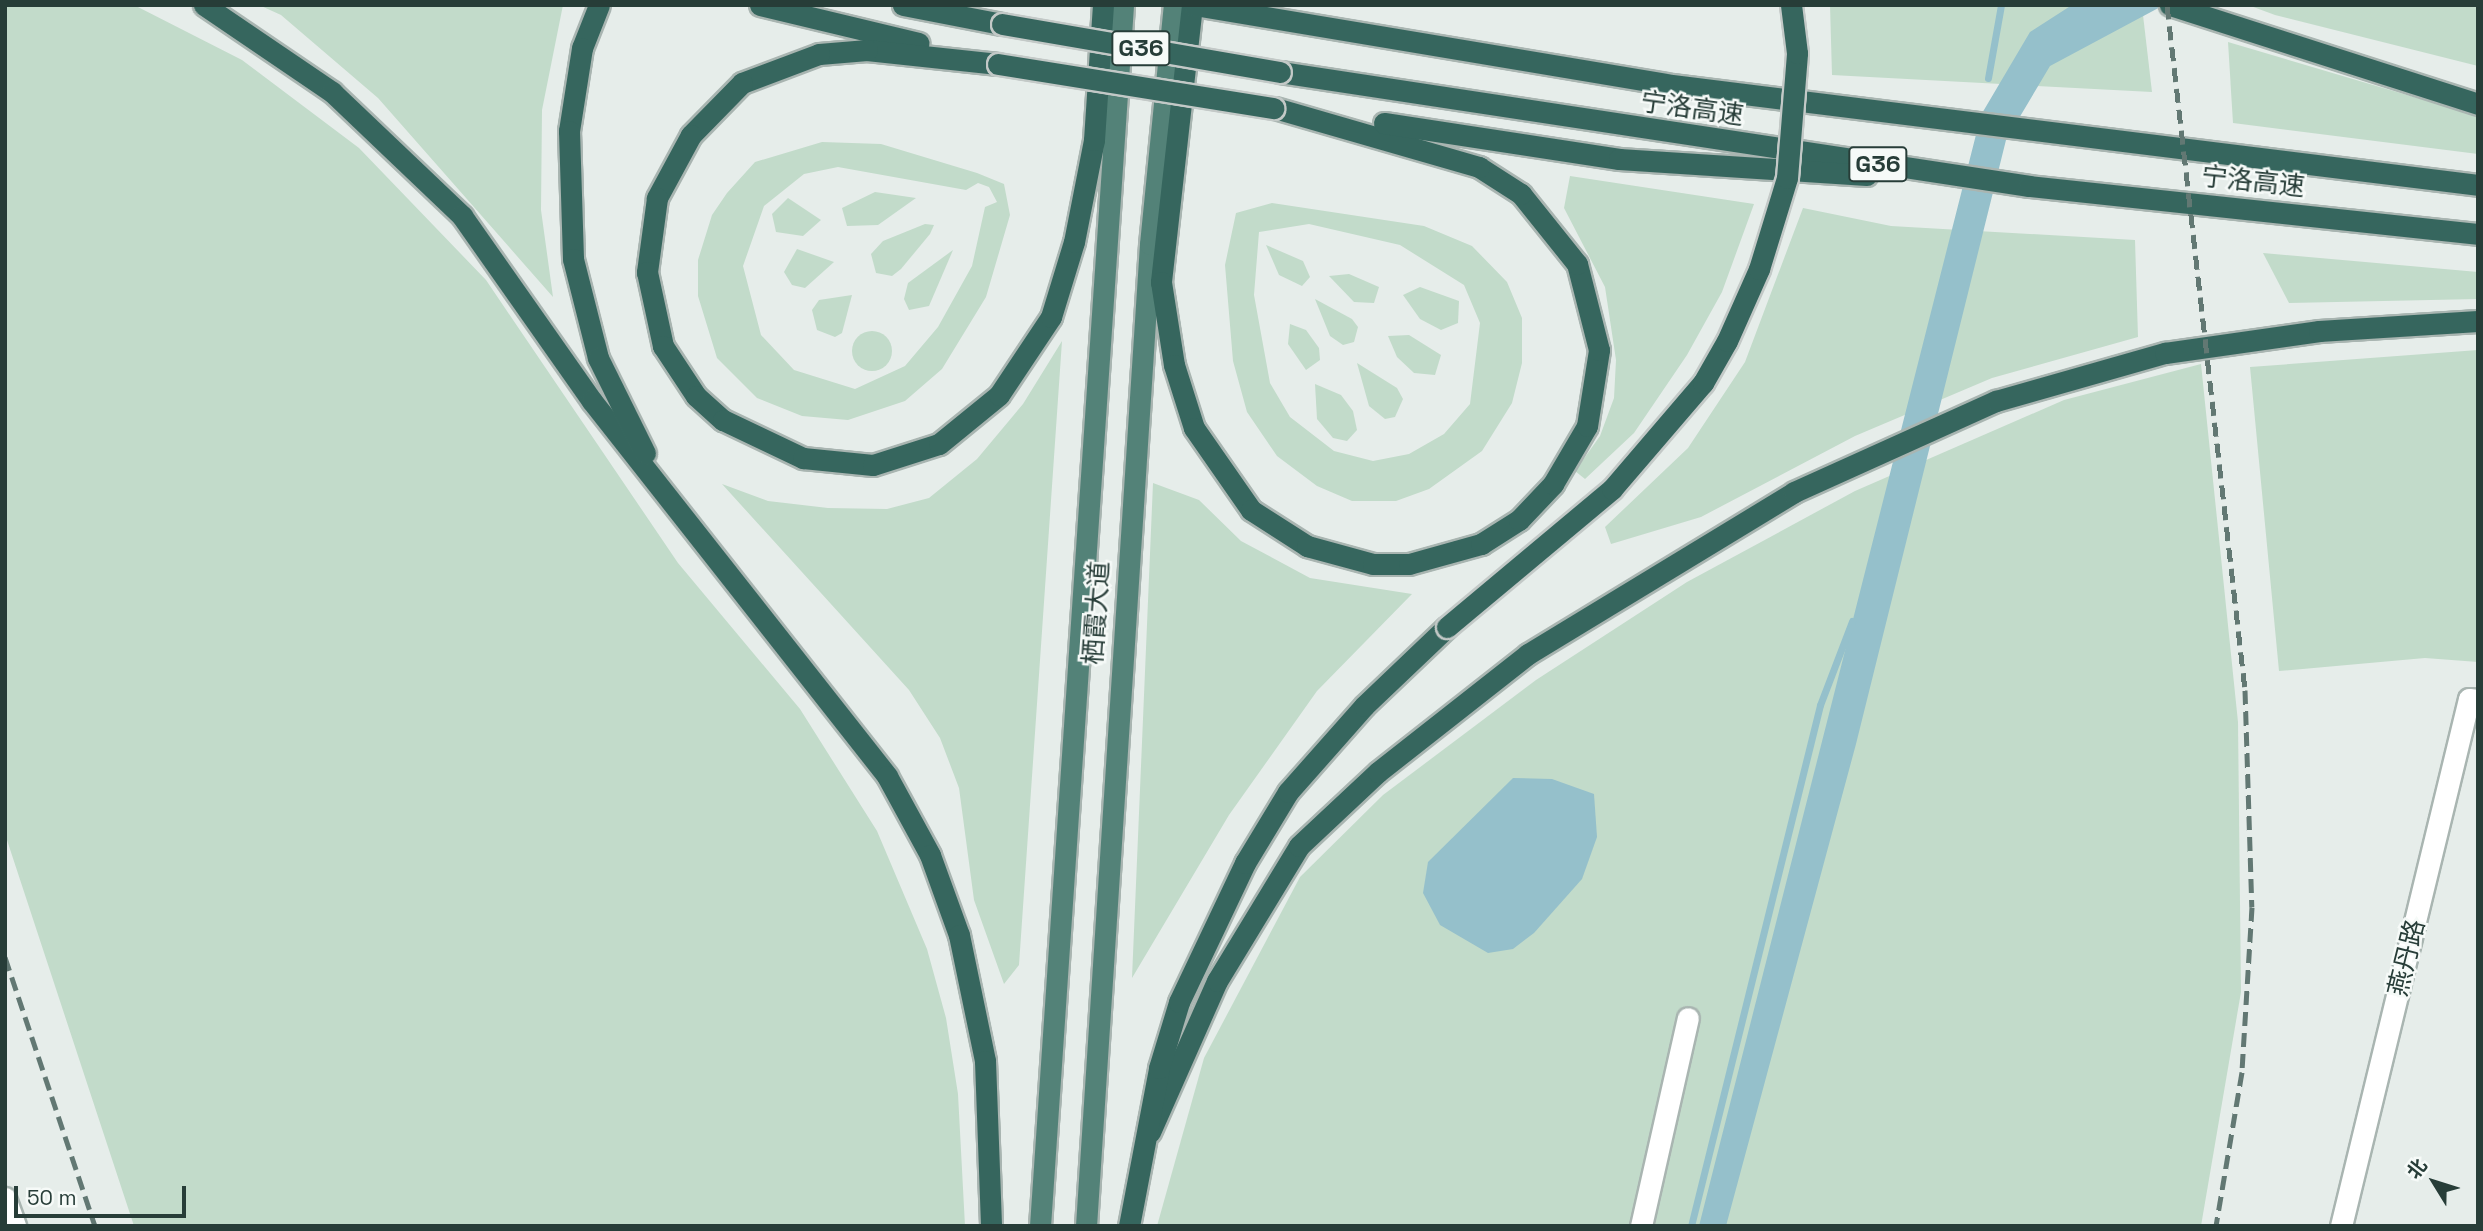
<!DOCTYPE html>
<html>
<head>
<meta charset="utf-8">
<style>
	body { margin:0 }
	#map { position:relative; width:2483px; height:1231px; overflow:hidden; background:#e6edea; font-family:"Space Grotesk","Noto Sans SC",sans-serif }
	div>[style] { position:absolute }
	.green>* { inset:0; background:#c2dbca }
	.round { border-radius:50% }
	.water>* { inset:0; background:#95c0cb }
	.stream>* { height:7px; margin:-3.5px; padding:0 3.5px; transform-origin:3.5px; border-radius:3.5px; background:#95c0cb }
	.roads { filter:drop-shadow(2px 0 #a9b5b1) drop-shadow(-2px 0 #a9b5b1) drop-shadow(0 2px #a9b5b1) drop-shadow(0 -2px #a9b5b1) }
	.minor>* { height:21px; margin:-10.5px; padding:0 10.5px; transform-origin:10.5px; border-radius:10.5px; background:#fff }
	.tertiary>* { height:21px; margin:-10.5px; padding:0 10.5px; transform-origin:10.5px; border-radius:10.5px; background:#fff }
	.trunk>* { height:21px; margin:-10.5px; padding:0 10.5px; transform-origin:10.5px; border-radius:10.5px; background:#538278 }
	.motorway>* { height:21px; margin:-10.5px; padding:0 10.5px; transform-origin:10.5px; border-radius:10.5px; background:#36665e }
	.rail>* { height:5px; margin-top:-2.5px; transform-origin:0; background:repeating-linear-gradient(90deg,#627873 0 14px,transparent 0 21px) }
	.bridges { filter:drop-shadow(2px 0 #c3c9c7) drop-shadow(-2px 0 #c3c9c7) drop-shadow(0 2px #c3c9c7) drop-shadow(0 -2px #c3c9c7) }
	.motorway-bridge>* { height:21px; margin:-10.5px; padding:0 10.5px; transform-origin:10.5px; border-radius:10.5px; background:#36665e }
	span { translate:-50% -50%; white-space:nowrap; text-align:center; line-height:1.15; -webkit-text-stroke:5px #f6faf8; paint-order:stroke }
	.shield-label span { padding:2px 5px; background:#f6faf8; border:2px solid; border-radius:5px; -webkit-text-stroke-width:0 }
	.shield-label { font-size:24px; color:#273d38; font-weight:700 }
	.street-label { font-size:26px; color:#273d38 }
	.frame { position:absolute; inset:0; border:7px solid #273d38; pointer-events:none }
	.north { position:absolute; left:2399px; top:1147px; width:70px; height:70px; -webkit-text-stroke:5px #f6faf8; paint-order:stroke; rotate:308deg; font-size:19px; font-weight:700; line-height:28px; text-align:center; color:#273d38 }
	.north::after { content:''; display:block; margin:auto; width:24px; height:32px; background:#273d38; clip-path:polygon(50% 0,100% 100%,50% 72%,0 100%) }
	.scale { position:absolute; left:14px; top:1186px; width:172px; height:32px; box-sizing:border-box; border:4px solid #273d38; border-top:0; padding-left:9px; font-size:21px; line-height:24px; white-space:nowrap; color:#273d38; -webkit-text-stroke:5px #f6faf8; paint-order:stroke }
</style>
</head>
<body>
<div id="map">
	<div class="green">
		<i style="clip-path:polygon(5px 5px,134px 5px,242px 60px,359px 148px,486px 280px,678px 563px,800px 709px,877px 831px,927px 949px,946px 1018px,958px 1094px,965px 1226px,134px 1226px,5px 834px)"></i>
		<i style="clip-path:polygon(259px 5px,563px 5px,542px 110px,541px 210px,553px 297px,378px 98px,281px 15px)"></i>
		<i style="clip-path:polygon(1830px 5px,2117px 5px,2143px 15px,2152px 92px,1832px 75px)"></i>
		<i style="clip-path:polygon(2248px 5px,2478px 5px,2478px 66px,2275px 15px)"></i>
		<i style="clip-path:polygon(2228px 42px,2478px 116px,2478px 154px,2233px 123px)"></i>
		<i style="clip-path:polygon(evenodd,822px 142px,881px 144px,977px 173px,1004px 184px,1010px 215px,986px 297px,942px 369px,905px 401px,848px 420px,802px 416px,757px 398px,717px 358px,698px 296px,698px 260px,712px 215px,727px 193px,755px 162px,822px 142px,838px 167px,966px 190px,978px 183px,989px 187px,997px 202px,985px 207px,972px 266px,938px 327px,905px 366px,855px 389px,794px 370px,761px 335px,743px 266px,764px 206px,804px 174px,838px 167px)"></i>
		<i style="clip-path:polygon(1570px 176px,1754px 204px,1722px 292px,1687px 355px,1634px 433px,1585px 479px,1575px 471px,1600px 436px,1614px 398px,1616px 360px,1605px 287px,1564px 208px)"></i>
		<i style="clip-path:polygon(875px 192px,916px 198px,878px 225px,847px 226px,842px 208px)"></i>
		<i style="clip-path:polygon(788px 198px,821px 220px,803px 236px,776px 232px,772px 214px)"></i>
		<i style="clip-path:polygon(evenodd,1272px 203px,1424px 226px,1472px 246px,1507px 282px,1522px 318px,1522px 363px,1512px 403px,1482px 451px,1429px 489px,1396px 501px,1352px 501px,1317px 486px,1277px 456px,1247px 412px,1233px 361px,1225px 265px,1236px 213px,1272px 203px,1309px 224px,1400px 245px,1464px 285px,1480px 323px,1470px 404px,1444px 434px,1409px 454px,1373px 461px,1334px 451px,1290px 417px,1270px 383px,1254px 295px,1259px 232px,1309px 224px)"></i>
		<i style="clip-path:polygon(1803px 208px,1891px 226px,2135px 240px,2138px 337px,1992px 378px,1855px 436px,1701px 517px,1611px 544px,1605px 527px,1688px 448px,1745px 362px)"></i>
		<i style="clip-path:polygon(925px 224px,934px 225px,930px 234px,901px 269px,892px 276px,876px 273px,871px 254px,883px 241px)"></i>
		<i style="clip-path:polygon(1266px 245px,1303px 261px,1310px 277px,1302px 286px,1279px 275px)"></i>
		<i style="clip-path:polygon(797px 249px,834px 262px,805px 288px,792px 285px,784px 272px)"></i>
		<i style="clip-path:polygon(953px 250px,929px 306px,909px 310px,904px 299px,908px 283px)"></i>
		<i style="clip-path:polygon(2263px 253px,2478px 272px,2478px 299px,2289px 303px)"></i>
		<i style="clip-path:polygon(1349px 274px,1379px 287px,1374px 303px,1354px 302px,1329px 276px)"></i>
		<i style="clip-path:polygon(1420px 287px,1459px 301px,1458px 323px,1441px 330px,1420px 319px,1403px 295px)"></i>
		<i style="clip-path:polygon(852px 295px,842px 333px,835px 337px,817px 330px,812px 310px,819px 300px)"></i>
		<i style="clip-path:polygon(1315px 299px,1352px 319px,1358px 327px,1354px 342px,1343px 345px,1330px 336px)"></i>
		<i style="clip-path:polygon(1290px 324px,1306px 330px,1319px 348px,1320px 360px,1306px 370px,1288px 344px)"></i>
		<i class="round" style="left:852px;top:331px;width:40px;height:40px"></i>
		<i style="clip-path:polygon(1409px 335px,1441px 355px,1435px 375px,1414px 373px,1397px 357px,1388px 336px)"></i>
		<i style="clip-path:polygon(1062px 341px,1019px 965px,1004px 984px,974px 900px,959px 788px,940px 738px,909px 690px,722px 484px,768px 501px,828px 508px,887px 509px,929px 498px,977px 459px,1023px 404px)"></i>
		<i style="clip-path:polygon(2478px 350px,2478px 662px,2425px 658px,2279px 671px,2250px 367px)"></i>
		<i style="clip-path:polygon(1357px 363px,1397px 388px,1403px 399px,1395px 417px,1385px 419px,1369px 406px)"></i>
		<i style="clip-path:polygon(2201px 364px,2238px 722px,2241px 992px,2201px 1226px,1157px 1226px,1204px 1058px,1300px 877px,1383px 795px,1536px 680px,1687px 582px,1855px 491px,2064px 400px)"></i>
		<i style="clip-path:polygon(1315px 384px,1341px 395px,1353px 411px,1357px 430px,1347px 441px,1333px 438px,1317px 419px)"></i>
		<i style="clip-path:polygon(1153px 483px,1199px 500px,1241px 541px,1310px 578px,1412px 594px,1317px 691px,1229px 815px,1132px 978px)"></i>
	</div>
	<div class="water">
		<i style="clip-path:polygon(2072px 5px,2164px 5px,2050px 66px,2006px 140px,1856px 744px,1726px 1226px,1699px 1226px,1981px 115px,2030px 32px)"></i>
		<i style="clip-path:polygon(1513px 778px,1552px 779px,1594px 794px,1597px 837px,1582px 879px,1534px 933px,1513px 949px,1488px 953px,1440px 925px,1423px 893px,1428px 862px)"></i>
	</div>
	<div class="stream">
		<i style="left:1988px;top:78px;width:74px;rotate:-79.9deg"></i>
		<i style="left:1691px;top:1226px;width:537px;rotate:-76.09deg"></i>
		<i style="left:1820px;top:705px;width:90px;rotate:-69.1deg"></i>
	</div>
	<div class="roads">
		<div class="minor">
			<i style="left:5px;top:1198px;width:30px;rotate:70deg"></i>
			<i style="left:1641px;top:1226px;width:213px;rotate:-77.3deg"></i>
		</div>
		<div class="tertiary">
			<i style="left:2341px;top:1226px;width:542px;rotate:-76.35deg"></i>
			<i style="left:2469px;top:699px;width:9px;rotate:6deg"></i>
		</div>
		<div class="trunk">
			<i style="left:1040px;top:1226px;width:1224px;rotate:-86.11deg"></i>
			<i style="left:1086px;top:1226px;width:984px;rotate:-86.27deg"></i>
			<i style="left:1150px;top:244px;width:240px;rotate:-84.3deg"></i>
		</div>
		<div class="motorway">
			<i style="left:204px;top:5px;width:155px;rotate:34.2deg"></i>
			<i style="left:332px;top:92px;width:180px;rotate:43.6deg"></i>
			<i style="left:462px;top:216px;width:226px;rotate:54.9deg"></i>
			<i style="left:592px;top:401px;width:477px;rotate:51.8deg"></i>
			<i style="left:887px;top:776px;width:90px;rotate:61.4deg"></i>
			<i style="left:930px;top:855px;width:85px;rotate:70.1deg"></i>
			<i style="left:959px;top:935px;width:129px;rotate:78.3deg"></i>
			<i style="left:985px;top:1061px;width:165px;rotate:87.9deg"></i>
			<i style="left:599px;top:5px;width:46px;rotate:111.6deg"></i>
			<i style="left:582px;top:48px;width:84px;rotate:98.9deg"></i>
			<i style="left:569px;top:131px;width:128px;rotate:88.2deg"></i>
			<i style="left:573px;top:259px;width:102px;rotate:75.8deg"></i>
			<i style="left:598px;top:358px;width:106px;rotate:63.7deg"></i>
			<i style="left:760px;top:5px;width:163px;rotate:13.5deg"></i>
			<i style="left:903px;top:5px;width:101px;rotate:10.9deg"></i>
			<i style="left:1192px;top:5px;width:279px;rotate:96.4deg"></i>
			<i style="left:1161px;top:282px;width:84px;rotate:81.1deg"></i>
			<i style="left:1174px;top:365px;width:66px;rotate:72.4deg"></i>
			<i style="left:1194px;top:428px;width:100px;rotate:55.2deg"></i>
			<i style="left:1251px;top:510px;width:67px;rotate:32.7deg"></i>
			<i style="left:1307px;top:546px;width:68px;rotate:15.3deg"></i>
			<i style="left:1373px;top:564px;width:36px"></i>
			<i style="left:1409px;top:564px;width:75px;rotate:-15.5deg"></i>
			<i style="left:1481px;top:544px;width:45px;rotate:-32.3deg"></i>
			<i style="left:1519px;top:520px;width:50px;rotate:-46.6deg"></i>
			<i style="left:1553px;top:484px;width:67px;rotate:-59.6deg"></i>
			<i style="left:1587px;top:426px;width:77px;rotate:-81deg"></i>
			<i style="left:1599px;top:350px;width:89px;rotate:-104.3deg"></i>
			<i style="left:1577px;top:264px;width:90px;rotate:-128.7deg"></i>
			<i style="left:1521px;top:194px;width:50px;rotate:-147.3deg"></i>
			<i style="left:1479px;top:167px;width:213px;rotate:-163.9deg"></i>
			<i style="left:1194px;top:5px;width:477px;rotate:9.5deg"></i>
			<i style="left:1664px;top:84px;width:820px;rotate:7.07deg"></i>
			<i style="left:2170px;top:5px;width:324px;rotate:17.8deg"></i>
			<i style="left:998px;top:64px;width:132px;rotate:-173.9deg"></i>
			<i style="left:867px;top:50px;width:48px;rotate:175.2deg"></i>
			<i style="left:819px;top:54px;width:82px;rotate:159.4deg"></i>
			<i style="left:742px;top:83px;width:73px;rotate:134.4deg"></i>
			<i style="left:691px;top:135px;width:72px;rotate:118.4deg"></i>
			<i style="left:657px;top:198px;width:75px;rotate:97.7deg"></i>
			<i style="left:647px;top:272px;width:76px;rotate:77.8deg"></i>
			<i style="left:663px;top:346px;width:60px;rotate:56.6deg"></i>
			<i style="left:696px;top:396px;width:36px;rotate:42deg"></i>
			<i style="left:723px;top:420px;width:89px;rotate:25.4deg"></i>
			<i style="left:803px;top:458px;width:70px;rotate:5.7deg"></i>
			<i style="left:873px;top:465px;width:69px;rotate:-17.7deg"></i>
			<i style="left:939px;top:444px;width:77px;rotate:-39.2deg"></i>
			<i style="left:999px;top:395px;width:94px;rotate:-56.3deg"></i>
			<i style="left:1051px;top:317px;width:78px;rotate:-73deg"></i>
			<i style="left:1074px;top:242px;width:104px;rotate:-78.9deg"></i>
			<i style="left:1094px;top:140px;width:135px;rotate:-86.2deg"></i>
			<i style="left:1280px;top:72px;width:758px;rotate:8.65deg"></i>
			<i style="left:2029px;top:186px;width:452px;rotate:6.1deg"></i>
			<i style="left:1384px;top:123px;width:238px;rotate:8.7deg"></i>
			<i style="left:1619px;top:159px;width:248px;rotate:3.7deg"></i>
			<i style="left:1150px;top:1132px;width:165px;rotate:-66.1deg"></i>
			<i style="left:1217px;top:981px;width:158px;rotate:-58.7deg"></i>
			<i style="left:1299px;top:846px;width:108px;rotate:-43.1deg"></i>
			<i style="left:1378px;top:772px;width:191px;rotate:-38.2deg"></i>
			<i style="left:1528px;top:654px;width:311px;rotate:-31.3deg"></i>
			<i style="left:1794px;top:492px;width:222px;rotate:-24.3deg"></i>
			<i style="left:1996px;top:401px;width:176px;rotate:-15.9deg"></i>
			<i style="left:2165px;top:353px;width:156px;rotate:-8.1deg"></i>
			<i style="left:2319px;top:331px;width:159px;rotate:-3.6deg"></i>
			<i style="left:1129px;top:1226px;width:161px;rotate:-79.2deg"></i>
			<i style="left:1159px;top:1068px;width:69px;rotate:-73.1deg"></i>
			<i style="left:1179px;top:1002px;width:154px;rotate:-64.6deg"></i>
			<i style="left:1245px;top:863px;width:83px;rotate:-58.8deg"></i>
			<i style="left:1288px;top:792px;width:115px;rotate:-48.5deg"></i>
			<i style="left:1364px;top:706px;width:115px;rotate:-43.6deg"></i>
		</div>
	</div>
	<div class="rail">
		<i style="left:2167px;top:5px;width:689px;rotate:83.5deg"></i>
		<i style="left:2245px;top:690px;width:217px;rotate:88.2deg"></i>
		<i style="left:2252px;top:907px;width:165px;rotate:93.5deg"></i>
		<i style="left:2242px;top:1072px;width:156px;rotate:99.6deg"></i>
		<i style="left:5px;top:957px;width:284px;rotate:71.5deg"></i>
	</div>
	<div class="bridges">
		<div class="motorway-bridge">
			<i style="left:1002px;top:24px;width:282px;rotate:9.8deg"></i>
			<i style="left:998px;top:64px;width:279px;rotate:9.1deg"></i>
			<i style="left:1447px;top:627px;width:215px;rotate:-39.9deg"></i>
			<i style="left:1612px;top:489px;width:140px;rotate:-49.4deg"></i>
			<i style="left:1703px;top:383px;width:48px;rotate:-60.3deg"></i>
			<i style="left:1727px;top:341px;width:79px;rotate:-66deg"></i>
			<i style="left:1759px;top:269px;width:95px;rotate:-72.9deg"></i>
			<i style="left:1787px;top:178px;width:125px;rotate:-85.4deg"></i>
			<i style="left:1797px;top:53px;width:48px;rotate:-97.1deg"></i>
		</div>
	</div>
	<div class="shield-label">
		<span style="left:1141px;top:48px">G36</span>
		<span style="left:1878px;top:164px">G36</span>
	</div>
	<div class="street-label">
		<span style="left:1692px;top:109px;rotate:8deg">宁洛高速</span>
		<span style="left:2253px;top:182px;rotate:6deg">宁洛高速</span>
		<span style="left:1097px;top:613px;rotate:-86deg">栖霞大道</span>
		<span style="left:2407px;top:958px;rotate:-76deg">燕丹路</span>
	</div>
	<div class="frame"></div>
	<div class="north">北</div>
	<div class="scale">50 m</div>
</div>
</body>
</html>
